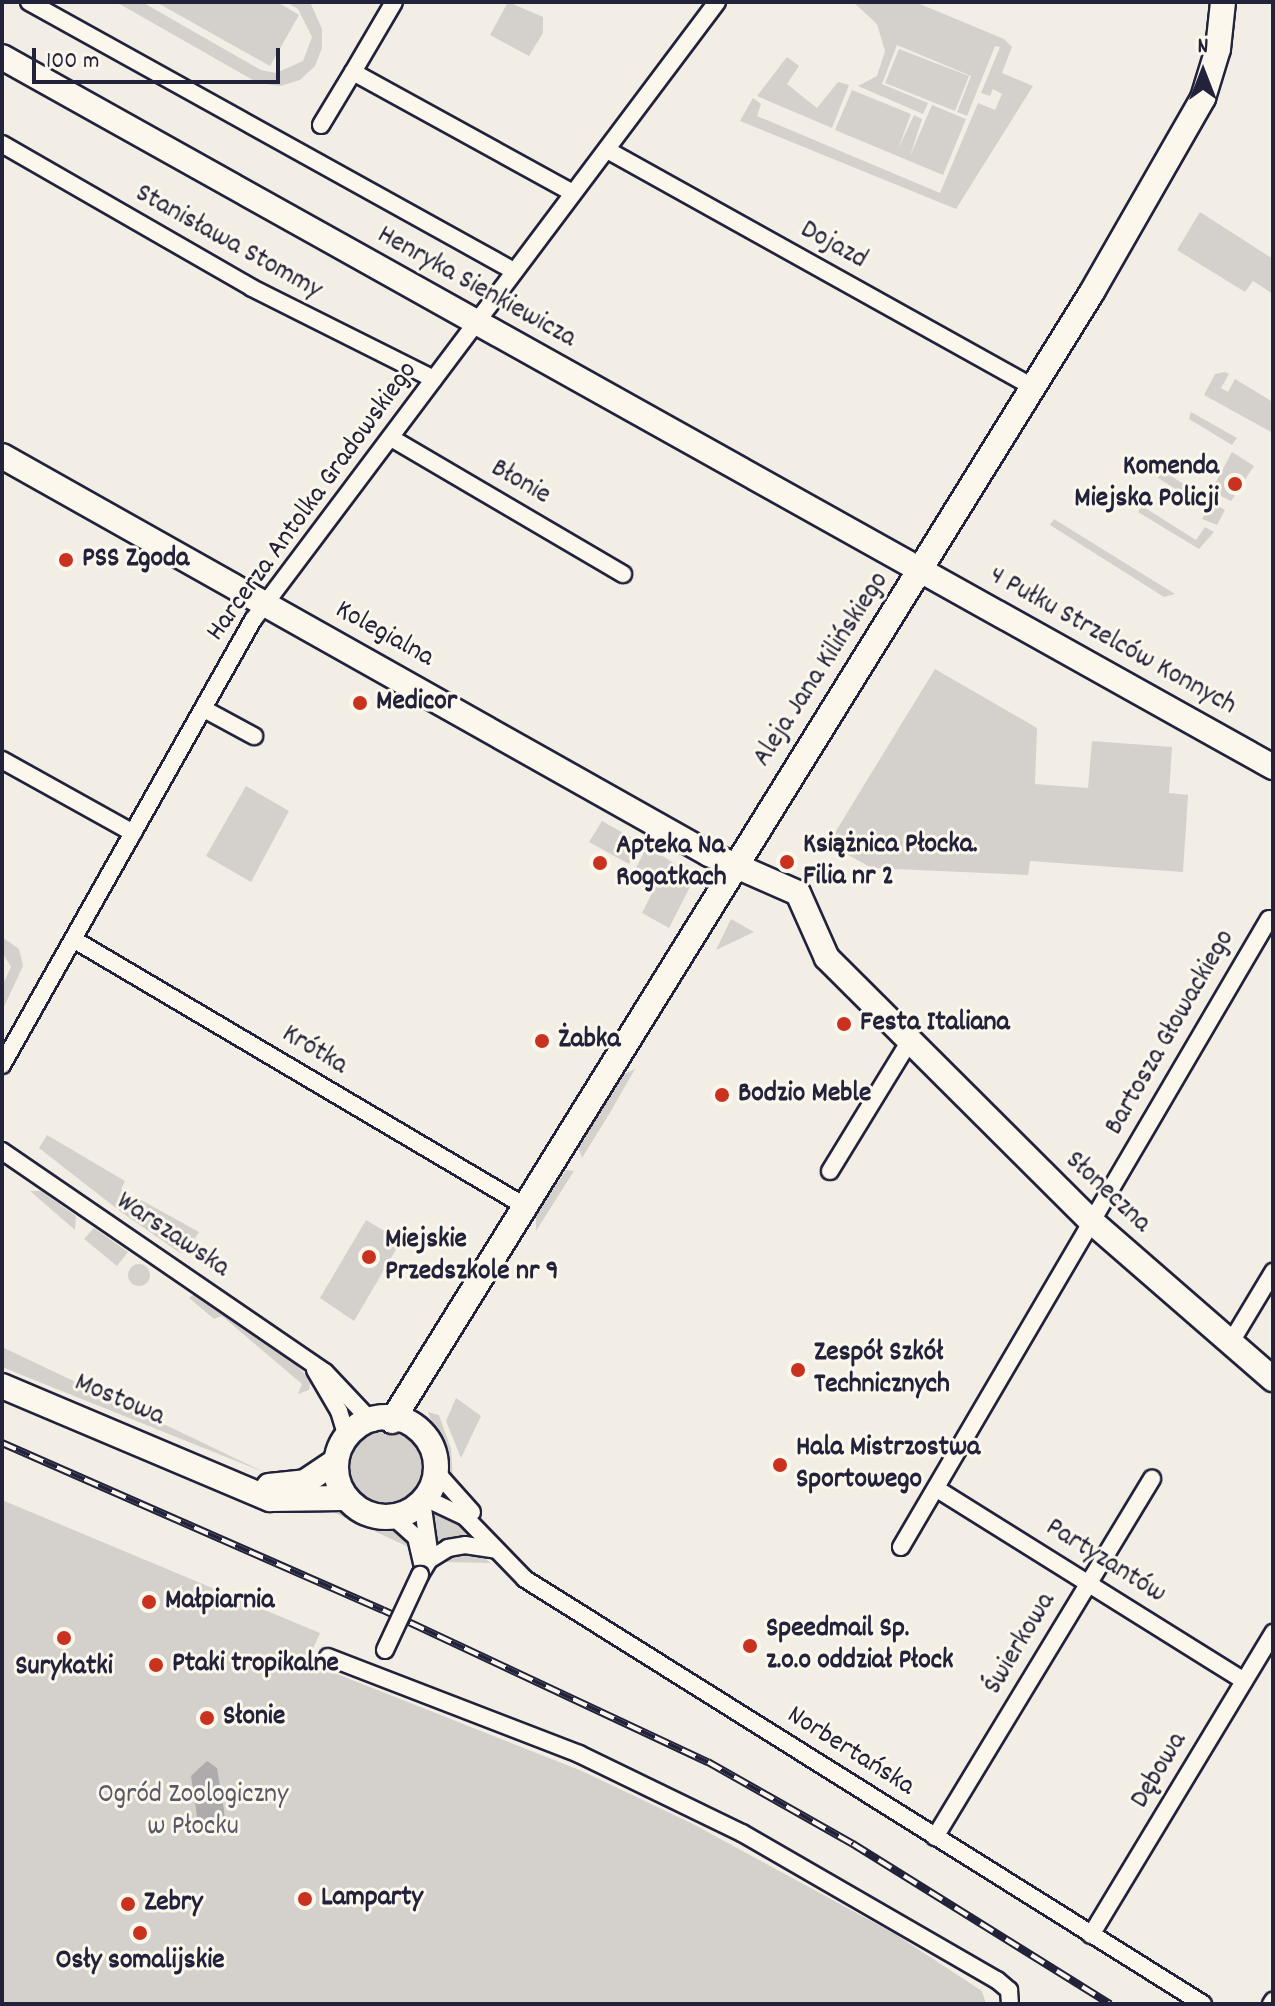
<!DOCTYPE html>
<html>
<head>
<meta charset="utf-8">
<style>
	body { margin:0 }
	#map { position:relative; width:1275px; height:2006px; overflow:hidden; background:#f2eee5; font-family:Dekko,sans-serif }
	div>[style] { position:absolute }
	.green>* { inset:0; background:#d4d1cc }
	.round { border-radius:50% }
	.water>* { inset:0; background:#aeabad }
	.roads { filter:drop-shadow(2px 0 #22223b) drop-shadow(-2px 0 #22223b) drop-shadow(0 2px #22223b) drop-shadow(0 -2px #22223b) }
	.street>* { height:16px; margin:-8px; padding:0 8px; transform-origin:8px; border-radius:8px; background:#fbf7ec }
	.secondary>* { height:24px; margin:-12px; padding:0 12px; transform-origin:12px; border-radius:12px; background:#fbf7ec }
	.secondary>.ring { margin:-12px; padding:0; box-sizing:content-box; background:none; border:24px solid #fbf7ec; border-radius:50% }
	.rail>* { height:8px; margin-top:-4px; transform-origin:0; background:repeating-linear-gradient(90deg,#fbf7ec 0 15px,#22223b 0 30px); box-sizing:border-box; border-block:2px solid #22223b }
	.bridges { filter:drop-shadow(2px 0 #22223b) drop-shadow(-2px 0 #22223b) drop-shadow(0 2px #22223b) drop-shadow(0 -2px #22223b) }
	.street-bridge>* { height:16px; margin:-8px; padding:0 8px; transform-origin:8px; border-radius:8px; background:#fbf7ec }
	.dots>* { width:22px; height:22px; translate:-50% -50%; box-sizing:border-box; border:4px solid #fbf7ec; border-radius:50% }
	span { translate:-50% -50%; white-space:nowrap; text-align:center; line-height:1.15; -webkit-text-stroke:6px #fbf7ec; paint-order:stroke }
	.street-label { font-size:28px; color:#22223b }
	.poi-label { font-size:28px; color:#22223b; font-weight:700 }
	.right { translate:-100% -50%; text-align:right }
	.left { translate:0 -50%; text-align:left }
	.park-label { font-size:28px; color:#575766 }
	.frame { position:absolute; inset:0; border:4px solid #22223b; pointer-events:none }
	.north { position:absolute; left:1163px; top:32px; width:80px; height:80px; -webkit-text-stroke:6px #fbf7ec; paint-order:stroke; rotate:0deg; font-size:22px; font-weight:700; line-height:32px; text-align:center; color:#22223b }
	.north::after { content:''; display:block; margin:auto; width:28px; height:36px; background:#22223b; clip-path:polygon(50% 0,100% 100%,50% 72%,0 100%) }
	.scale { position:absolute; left:32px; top:48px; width:248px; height:36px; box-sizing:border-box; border:4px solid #22223b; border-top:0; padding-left:10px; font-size:24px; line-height:28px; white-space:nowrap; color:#22223b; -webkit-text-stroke:6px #fbf7ec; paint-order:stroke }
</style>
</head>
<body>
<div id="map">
	<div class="green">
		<i style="clip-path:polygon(116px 2px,142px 2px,261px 70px,276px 73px,303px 61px,312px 37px,298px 9px,286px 2px,310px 2px,322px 29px,322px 48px,315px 66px,300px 80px,280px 86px,258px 83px)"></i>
		<i style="clip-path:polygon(156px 2px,277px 2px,299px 15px,270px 66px)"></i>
		<i style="clip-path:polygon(508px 2px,543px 17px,543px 33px,529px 56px,490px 35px)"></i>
		<i style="clip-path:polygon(853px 2px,915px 2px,1004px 39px,1012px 47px,1002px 73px,1033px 86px,956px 209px,740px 121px,753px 98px,761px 104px,757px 116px,940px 193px,978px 103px,995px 110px,1002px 94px,993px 89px,990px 96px,981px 93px,1000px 47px,995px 46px,967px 116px,957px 112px,971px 76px,897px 45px,882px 84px,928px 103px,923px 114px,858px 86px,877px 76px,885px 51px,877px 24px)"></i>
		<i style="clip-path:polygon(899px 49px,969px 76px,955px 111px,885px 83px)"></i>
		<i style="clip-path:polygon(787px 57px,799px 66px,787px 84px,817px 108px,838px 82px,849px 85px,832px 128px,757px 96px)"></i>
		<i style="clip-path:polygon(852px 90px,911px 114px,898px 149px,914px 115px,922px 119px,910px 156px,932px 105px,966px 119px,943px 175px,835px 130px)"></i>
		<i style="clip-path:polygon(1200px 212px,1273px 259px,1273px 294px,1253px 281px,1245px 292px,1177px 250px)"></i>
		<i style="clip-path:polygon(1225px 372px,1229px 374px,1221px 388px,1228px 392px,1235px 379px,1273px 402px,1273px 433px,1204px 395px,1215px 374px)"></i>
		<i style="clip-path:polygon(1191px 412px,1237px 438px,1232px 445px,1189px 419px)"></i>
		<i style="clip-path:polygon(1232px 452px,1254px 466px,1231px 501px,1211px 491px)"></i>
		<i style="clip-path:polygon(1163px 471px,1225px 510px,1217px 525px,1202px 519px,1208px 509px,1158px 478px)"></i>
		<i style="clip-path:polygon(1142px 506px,1196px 540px,1205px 527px,1214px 532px,1199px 549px,1138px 512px)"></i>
		<i style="clip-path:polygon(1054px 519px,1175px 594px,1164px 597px,1050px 525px)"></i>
		<i style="clip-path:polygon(935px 669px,1037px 728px,1035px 784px,1088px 788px,1092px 741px,1172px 747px,1169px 793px,1188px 795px,1183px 872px,1030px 861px,1028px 875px,872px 868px,828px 844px)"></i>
		<i style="clip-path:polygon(246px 786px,289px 811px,251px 882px,206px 856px)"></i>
		<i style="clip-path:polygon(602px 821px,641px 843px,629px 864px,589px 842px)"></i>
		<i style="clip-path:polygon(647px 846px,695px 877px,669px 928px,642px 913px,655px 887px,652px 877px,636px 868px)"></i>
		<i style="clip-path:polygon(731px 919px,754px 932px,716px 950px)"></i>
		<i style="clip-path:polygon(2px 937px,19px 949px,23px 966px,2px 1011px,2px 986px,11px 967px,2px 952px)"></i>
		<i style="clip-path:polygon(635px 1069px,608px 1116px,582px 1158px,578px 1146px,622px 1075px)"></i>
		<i style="clip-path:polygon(47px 1135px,125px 1181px,121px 1189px,199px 1232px,187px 1251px,180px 1253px,121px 1212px,39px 1148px)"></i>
		<i style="clip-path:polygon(566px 1170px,574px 1171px,536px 1231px,536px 1215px)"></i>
		<i style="clip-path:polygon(30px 1191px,41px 1191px,76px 1216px,75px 1230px)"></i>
		<i style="clip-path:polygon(366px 1220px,401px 1241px,354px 1321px,320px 1298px)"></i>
		<i style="clip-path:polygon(94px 1228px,128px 1252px,117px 1266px,84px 1239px)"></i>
		<i class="round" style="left:128px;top:1264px;width:22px;height:22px"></i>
		<i style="clip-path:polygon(194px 1294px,290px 1359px,311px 1380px,309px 1390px,298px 1394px,302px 1384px,222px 1316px,214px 1319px,189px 1298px)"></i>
		<i style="clip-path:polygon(2px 1347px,82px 1385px,266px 1473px,2px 1367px)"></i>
		<i style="clip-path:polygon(456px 1398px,481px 1416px,461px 1458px,446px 1421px)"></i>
		<i style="clip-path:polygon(428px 1412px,439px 1415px,451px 1449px,453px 1483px)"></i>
		<i class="round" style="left:349px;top:1430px;width:76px;height:76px"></i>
		<i style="clip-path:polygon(2px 1500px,320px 1633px,308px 1660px,332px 1672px,582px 1771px,693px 1824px,895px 1934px,982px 1991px,986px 2004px,2px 2004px)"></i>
		<i style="clip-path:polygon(324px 1504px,392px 1524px,415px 1550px,335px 1513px)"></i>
		<i style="clip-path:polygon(429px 1508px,450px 1513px,473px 1538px,436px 1544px)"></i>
		<i style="clip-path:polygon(463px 1553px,481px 1556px,491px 1563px,441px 1562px)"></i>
	</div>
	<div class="water">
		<i style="clip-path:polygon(207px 1761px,217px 1768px,224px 1810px,225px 1826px,213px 1835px,199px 1829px,191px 1776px)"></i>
	</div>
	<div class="roads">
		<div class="street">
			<i style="left:29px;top:2px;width:555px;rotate:29.01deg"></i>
			<i style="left:353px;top:72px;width:81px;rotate:-59.6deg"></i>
			<i style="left:321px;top:125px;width:62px;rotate:-58.9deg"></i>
			<i style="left:353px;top:72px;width:251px;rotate:28.8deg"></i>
			<i style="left:2px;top:144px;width:289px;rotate:29.9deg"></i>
			<i style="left:252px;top:288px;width:203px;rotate:26.6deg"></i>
			<i style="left:607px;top:150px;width:487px;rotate:29.1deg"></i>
			<i style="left:391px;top:438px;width:269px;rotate:30.4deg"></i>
			<i style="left:204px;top:709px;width:57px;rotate:28.4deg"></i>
			<i style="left:2px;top:760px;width:150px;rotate:29.1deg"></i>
			<i style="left:73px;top:939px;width:529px;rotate:30.59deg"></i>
			<i style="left:2px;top:1065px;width:511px;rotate:-60.58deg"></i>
			<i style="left:253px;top:620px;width:773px;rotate:-53.1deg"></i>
			<i style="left:2px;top:1151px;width:391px;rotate:34.4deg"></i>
			<i style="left:325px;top:1372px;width:70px;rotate:46.7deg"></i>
			<i style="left:830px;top:1171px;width:151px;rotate:-58.5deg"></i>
			<i style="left:1231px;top:1342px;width:82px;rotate:-59deg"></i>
			<i style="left:315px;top:1370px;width:48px;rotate:59.7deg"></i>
			<i style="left:339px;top:1411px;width:27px;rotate:73deg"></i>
			<i style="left:438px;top:1474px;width:51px;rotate:48.2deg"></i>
			<i style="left:937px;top:1489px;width:362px;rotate:32deg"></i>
			<i style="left:425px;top:1498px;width:44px;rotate:25.4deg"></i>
			<i style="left:465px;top:1517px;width:86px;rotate:45.9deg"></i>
			<i style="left:525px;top:1579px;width:800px;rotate:32.08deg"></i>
			<i style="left:422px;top:1501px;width:49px;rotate:81.9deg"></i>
			<i style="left:389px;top:1513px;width:36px;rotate:42deg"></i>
			<i style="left:416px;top:1537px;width:31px;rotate:77deg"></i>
			<i style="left:901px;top:1547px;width:728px;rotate:-59.63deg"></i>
			<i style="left:420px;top:1575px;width:17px;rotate:-59deg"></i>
			<i style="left:429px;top:1560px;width:22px;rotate:-32deg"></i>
			<i style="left:448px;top:1548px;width:17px;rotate:-10deg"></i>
			<i style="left:465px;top:1545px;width:30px;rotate:9deg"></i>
			<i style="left:328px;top:1657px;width:269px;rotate:21.1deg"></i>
			<i style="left:579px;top:1754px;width:181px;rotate:25.9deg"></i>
			<i style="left:742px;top:1833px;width:294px;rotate:30deg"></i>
			<i style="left:997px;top:1980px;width:16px;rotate:40deg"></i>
			<i style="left:1009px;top:1990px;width:14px;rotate:86deg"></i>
			<i style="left:935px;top:1837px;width:419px;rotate:-58.8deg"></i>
			<i style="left:1091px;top:1935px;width:353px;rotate:-58.9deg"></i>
			<i style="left:1271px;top:2004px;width:4px;rotate:-56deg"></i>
		</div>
		<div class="secondary">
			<i style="left:2px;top:57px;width:1456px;rotate:29.19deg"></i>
			<i style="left:2px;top:456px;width:811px;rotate:29.38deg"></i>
			<i style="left:709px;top:854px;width:97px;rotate:23.7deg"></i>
			<i style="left:798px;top:893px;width:71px;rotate:66deg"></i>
			<i style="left:827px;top:958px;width:373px;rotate:44.9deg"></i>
			<i style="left:1091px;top:1221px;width:241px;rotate:41deg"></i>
			<i style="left:2px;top:1386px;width:291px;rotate:22.9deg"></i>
			<i style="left:270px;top:1499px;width:73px;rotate:-0.8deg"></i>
			<i class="ring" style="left:336px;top:1417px;width:76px;height:76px"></i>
			<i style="left:392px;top:1421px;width:1328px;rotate:-58.2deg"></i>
			<i style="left:1092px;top:292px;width:224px;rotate:-60.2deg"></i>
			<i style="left:1203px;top:98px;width:51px;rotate:-73deg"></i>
			<i style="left:1218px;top:49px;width:47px;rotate:-83.9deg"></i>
			<i style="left:269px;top:1486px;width:36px;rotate:-6deg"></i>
			<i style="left:305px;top:1482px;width:36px;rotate:-34deg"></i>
		</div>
	</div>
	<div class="rail">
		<i style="left:2px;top:1443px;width:416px;rotate:23.7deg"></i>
		<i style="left:383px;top:1610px;width:359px;rotate:25.1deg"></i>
		<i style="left:708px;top:1762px;width:167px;rotate:29.5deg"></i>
		<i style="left:853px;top:1844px;width:303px;rotate:31.9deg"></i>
	</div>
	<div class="bridges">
		<div class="street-bridge">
			<i style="left:385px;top:1650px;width:83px;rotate:-65deg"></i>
		</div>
	</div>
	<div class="dots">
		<i style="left:1235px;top:484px;background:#c8321e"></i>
		<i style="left:66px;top:560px;background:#c8321e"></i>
		<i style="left:360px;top:703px;background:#c8321e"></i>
		<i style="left:787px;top:862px;background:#c8321e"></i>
		<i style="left:600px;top:863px;background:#c8321e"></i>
		<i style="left:844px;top:1024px;background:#c8321e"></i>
		<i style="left:542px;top:1041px;background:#c8321e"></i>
		<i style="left:722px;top:1095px;background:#c8321e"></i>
		<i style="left:369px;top:1257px;background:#c8321e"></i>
		<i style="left:798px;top:1370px;background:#c8321e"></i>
		<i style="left:780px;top:1465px;background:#c8321e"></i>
		<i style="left:149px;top:1602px;background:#c8321e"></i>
		<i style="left:64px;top:1638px;background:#c8321e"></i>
		<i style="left:750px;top:1646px;background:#c8321e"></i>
		<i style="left:156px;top:1665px;background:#c8321e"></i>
		<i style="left:207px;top:1718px;background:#c8321e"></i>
		<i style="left:305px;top:1899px;background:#c8321e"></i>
		<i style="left:128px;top:1904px;background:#c8321e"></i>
		<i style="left:140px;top:1933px;background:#c8321e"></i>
	</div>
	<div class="street-label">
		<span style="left:228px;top:243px;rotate:29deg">Stanisława Stommy</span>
		<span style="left:833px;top:246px;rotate:29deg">Dojazd</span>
		<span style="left:476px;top:288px;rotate:29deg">Henryka Sienkiewicza</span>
		<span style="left:520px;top:483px;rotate:30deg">Błonie</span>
		<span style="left:313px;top:502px;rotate:-54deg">Harcerza Antolka Gradowskiego</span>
		<span style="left:384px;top:635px;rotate:29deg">Kolegialna</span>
		<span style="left:1112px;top:642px;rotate:29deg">4 Pułku Strzelców Konnych</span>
		<span style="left:822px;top:670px;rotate:-57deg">Aleja Jana Kilińskiego</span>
		<span style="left:1171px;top:1033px;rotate:-60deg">Bartosza Głowackiego</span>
		<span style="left:314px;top:1051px;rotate:31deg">Krótka</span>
		<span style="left:1107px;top:1193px;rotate:43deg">Słoneczna</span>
		<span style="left:172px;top:1236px;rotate:34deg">Warszawska</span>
		<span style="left:119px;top:1401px;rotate:23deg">Mostowa</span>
		<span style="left:1105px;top:1562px;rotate:32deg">Partyzantów</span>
		<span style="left:1021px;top:1644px;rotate:-59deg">Świerkowa</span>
		<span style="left:850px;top:1752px;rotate:32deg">Norbertańska</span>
		<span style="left:1160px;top:1771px;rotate:-59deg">Dębowa</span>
	</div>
	<div class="poi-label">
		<span class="right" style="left:1219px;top:484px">Komenda<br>Miejska Policji</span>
		<span class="left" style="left:82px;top:560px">PSS Zgoda</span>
		<span class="left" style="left:376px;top:703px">Medicor</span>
		<span class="left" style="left:803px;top:862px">Książnica Płocka.<br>Filia nr 2</span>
		<span class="left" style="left:616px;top:863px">Apteka Na<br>Rogatkach</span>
		<span class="left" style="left:860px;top:1024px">Festa Italiana</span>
		<span class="left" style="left:558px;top:1041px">Żabka</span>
		<span class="left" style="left:738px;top:1095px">Bodzio Meble</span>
		<span class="left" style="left:385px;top:1257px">Miejskie<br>Przedszkole nr 9</span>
		<span class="left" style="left:814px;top:1370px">Zespół Szkół<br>Technicznych</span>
		<span class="left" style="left:796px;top:1465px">Hala Mistrzostwa<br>Sportowego</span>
		<span class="left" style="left:165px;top:1602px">Małpiarnia</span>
		<span class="left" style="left:766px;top:1646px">Speedmail Sp.<br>z.o.o oddział Płock</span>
		<span class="left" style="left:172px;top:1665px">Ptaki tropikalne</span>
		<span style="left:64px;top:1668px">Surykatki</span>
		<span class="left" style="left:223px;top:1718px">Słonie</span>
		<span class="left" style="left:321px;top:1899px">Lamparty</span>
		<span class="left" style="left:144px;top:1904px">Zebry</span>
		<span style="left:140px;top:1962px">Osły somalijskie</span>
	</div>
	<div class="park-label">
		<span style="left:193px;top:1812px">Ogród Zoologiczny<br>w Płocku</span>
	</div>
	<div class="frame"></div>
	<div class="north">N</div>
	<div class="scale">100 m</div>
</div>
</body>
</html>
